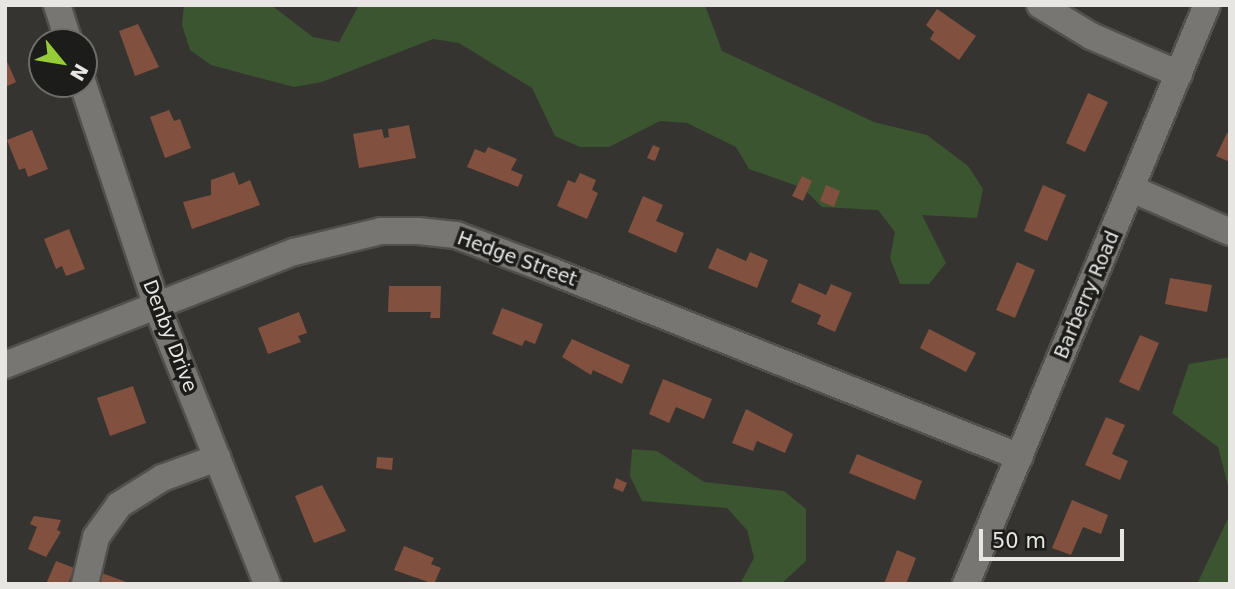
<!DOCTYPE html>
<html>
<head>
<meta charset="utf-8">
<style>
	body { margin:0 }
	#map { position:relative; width:1235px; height:589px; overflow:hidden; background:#363430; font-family:"DejaVu Sans",sans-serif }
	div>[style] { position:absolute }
	.green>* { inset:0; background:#3a552f }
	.building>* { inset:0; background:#81503e }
	.roads { filter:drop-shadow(2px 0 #52504d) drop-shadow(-2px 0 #52504d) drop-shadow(0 2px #52504d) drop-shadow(0 -2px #52504d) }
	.minor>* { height:26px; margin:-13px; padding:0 13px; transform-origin:13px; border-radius:13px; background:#787672 }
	span { translate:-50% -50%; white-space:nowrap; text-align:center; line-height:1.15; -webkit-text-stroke:7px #1c1c1a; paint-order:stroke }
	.street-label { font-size:19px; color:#e7e6e3 }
	.frame { position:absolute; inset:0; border:7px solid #e7e6e3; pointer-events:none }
	.north { position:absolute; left:28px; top:28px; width:70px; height:70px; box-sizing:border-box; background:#1c1c1a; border:2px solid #6d6d6a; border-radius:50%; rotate:120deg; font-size:19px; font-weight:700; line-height:28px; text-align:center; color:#e7e6e3 }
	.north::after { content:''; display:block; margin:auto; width:24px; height:32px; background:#96cc39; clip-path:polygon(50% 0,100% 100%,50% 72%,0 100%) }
	.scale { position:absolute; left:979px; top:529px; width:145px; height:32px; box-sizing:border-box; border:4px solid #e7e6e3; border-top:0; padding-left:9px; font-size:21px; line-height:24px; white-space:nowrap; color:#e7e6e3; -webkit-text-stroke:5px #1c1c1a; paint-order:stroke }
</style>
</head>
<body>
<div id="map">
	<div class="green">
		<i style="clip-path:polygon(184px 5px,271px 5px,313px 37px,339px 42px,359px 5px,705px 5px,722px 51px,874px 122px,927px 135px,968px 166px,983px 189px,977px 218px,922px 215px,946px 263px,929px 284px,900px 284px,890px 258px,895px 232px,878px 210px,822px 207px,803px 188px,749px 169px,736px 147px,687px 123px,660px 121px,609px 147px,580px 147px,555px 136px,532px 88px,459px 43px,433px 39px,322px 82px,294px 87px,211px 65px,190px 50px,182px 25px)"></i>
		<i style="clip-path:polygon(1230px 357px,1230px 493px,1218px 447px,1172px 413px,1189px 364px)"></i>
		<i style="clip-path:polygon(632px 449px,657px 451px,704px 482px,784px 491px,806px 509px,806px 561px,781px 584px,740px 584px,754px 558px,747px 530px,727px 508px,642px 501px,630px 476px)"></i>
		<i style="clip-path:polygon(1230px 514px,1230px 582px,1197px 584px)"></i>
	</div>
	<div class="building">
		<i style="clip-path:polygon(937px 9px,976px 36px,959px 60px,930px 39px,934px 32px,926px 25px)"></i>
		<i style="clip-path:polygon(138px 24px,159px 67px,135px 76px,119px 31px)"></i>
		<i style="clip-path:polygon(5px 57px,16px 82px,5px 87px)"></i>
		<i style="clip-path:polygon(1088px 93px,1108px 102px,1085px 152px,1066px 143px)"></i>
		<i style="clip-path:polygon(169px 110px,174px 121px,180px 119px,191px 148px,165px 158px,150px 117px)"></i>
		<i style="clip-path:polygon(409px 125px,416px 158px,359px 168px,353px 134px,382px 129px,384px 138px,389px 137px,388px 129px)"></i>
		<i style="clip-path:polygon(32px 130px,48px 169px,28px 177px,25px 168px,19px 170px,7px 140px)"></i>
		<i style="clip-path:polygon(1227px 133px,1230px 134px,1230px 162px,1216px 156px)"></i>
		<i style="clip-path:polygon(653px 145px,660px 148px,655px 161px,647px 158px)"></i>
		<i style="clip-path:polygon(488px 147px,517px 159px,511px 170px,523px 175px,518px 187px,467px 167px,475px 149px,485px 153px)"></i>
		<i style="clip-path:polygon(234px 172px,239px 185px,250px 180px,260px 205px,192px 229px,183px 202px,211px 195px,211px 180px)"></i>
		<i style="clip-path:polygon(580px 173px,596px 180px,592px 190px,598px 193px,587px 219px,557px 206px,568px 180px,575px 183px)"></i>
		<i style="clip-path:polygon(802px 176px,812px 181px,803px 201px,792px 196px)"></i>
		<i style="clip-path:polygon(826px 185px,840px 191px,834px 207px,820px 201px)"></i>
		<i style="clip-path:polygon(1043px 185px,1066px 195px,1047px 241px,1024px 231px)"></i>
		<i style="clip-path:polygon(643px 196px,663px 205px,656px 221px,684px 233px,676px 253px,628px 232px)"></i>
		<i style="clip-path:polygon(69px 229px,85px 269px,66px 276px,62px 266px,56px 269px,44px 239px)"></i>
		<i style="clip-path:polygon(717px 248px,746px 261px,750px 252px,768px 260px,757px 288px,708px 268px)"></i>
		<i style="clip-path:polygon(1017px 262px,1035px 270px,1015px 318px,996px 310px)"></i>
		<i style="clip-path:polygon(1170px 278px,1212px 285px,1207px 312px,1165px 304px)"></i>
		<i style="clip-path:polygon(799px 283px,826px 295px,831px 284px,852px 293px,835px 332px,817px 324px,821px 315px,791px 302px)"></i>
		<i style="clip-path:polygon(389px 286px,441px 286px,440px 318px,430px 318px,431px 312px,388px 312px)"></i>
		<i style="clip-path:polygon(502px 308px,543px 324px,535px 344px,525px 340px,522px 346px,492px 334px)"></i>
		<i style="clip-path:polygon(299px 312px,307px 333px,298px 336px,301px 342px,268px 354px,258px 328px)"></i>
		<i style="clip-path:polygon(929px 329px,976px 353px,966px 372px,920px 348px)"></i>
		<i style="clip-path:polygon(1140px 335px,1159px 343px,1139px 391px,1119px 382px)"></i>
		<i style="clip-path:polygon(572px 339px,630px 365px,622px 384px,593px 370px,591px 375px,562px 357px)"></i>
		<i style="clip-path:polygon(663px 379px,712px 399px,704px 419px,676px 407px,669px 423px,649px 414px)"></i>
		<i style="clip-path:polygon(133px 386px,146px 423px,110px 436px,97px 398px)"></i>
		<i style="clip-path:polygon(746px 409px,793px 434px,785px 453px,757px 441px,753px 451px,732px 443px)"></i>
		<i style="clip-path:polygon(1106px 417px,1125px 425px,1112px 454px,1128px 461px,1120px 480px,1085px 465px)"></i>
		<i style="clip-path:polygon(857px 454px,922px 481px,915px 500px,849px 473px)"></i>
		<i style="clip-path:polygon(377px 457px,393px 458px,392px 470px,376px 468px)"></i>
		<i style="clip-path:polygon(616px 478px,627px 483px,623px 492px,613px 488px)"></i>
		<i style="clip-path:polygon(322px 485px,346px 531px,314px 543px,295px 496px)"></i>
		<i style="clip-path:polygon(1072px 500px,1108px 515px,1101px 534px,1083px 527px,1071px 555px,1052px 548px)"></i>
		<i style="clip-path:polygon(34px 516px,61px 520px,57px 530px,61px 532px,46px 557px,28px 549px,37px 527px,30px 524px)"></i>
		<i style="clip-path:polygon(404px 546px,434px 558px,431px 564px,441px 568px,434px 584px,394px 570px)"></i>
		<i style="clip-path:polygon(897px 550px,916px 558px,906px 584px,884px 584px)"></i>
		<i style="clip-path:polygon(56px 561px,74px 568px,68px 584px,46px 584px)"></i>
		<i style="clip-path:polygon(99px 572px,129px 583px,128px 584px,94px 584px)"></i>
	</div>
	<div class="roads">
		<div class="minor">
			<i style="left:57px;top:5px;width:39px;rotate:72deg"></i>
			<i style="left:1040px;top:5px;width:60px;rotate:31.3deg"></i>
			<i style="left:1091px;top:36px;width:96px;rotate:23.4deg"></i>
			<i style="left:83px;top:84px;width:235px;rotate:71.6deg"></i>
			<i style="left:157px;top:307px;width:298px;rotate:68.3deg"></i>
			<i style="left:1132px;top:189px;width:107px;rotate:23.7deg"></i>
			<i style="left:5px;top:365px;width:310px;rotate:-21.4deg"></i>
			<i style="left:294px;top:252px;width:89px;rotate:-13.6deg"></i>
			<i style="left:381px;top:231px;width:37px"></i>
			<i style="left:418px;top:231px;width:38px;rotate:6deg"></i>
			<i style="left:456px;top:235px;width:105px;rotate:20.7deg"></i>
			<i style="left:554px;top:272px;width:501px;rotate:21.65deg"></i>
			<i style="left:85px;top:584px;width:48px;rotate:-76.8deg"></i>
			<i style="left:96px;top:537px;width:39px;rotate:-54deg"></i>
			<i style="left:119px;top:505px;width:51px;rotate:-32.1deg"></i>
			<i style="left:162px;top:478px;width:59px;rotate:-20deg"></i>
			<i style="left:966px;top:584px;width:627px;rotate:-67.4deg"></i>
		</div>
	</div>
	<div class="street-label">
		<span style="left:517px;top:259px;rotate:20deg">Hedge Street</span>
		<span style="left:1087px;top:295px;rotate:-67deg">Barberry Road</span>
		<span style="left:170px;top:336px;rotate:69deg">Denby Drive</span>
	</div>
	<div class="frame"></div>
	<div class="north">N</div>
	<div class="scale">50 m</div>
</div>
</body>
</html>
